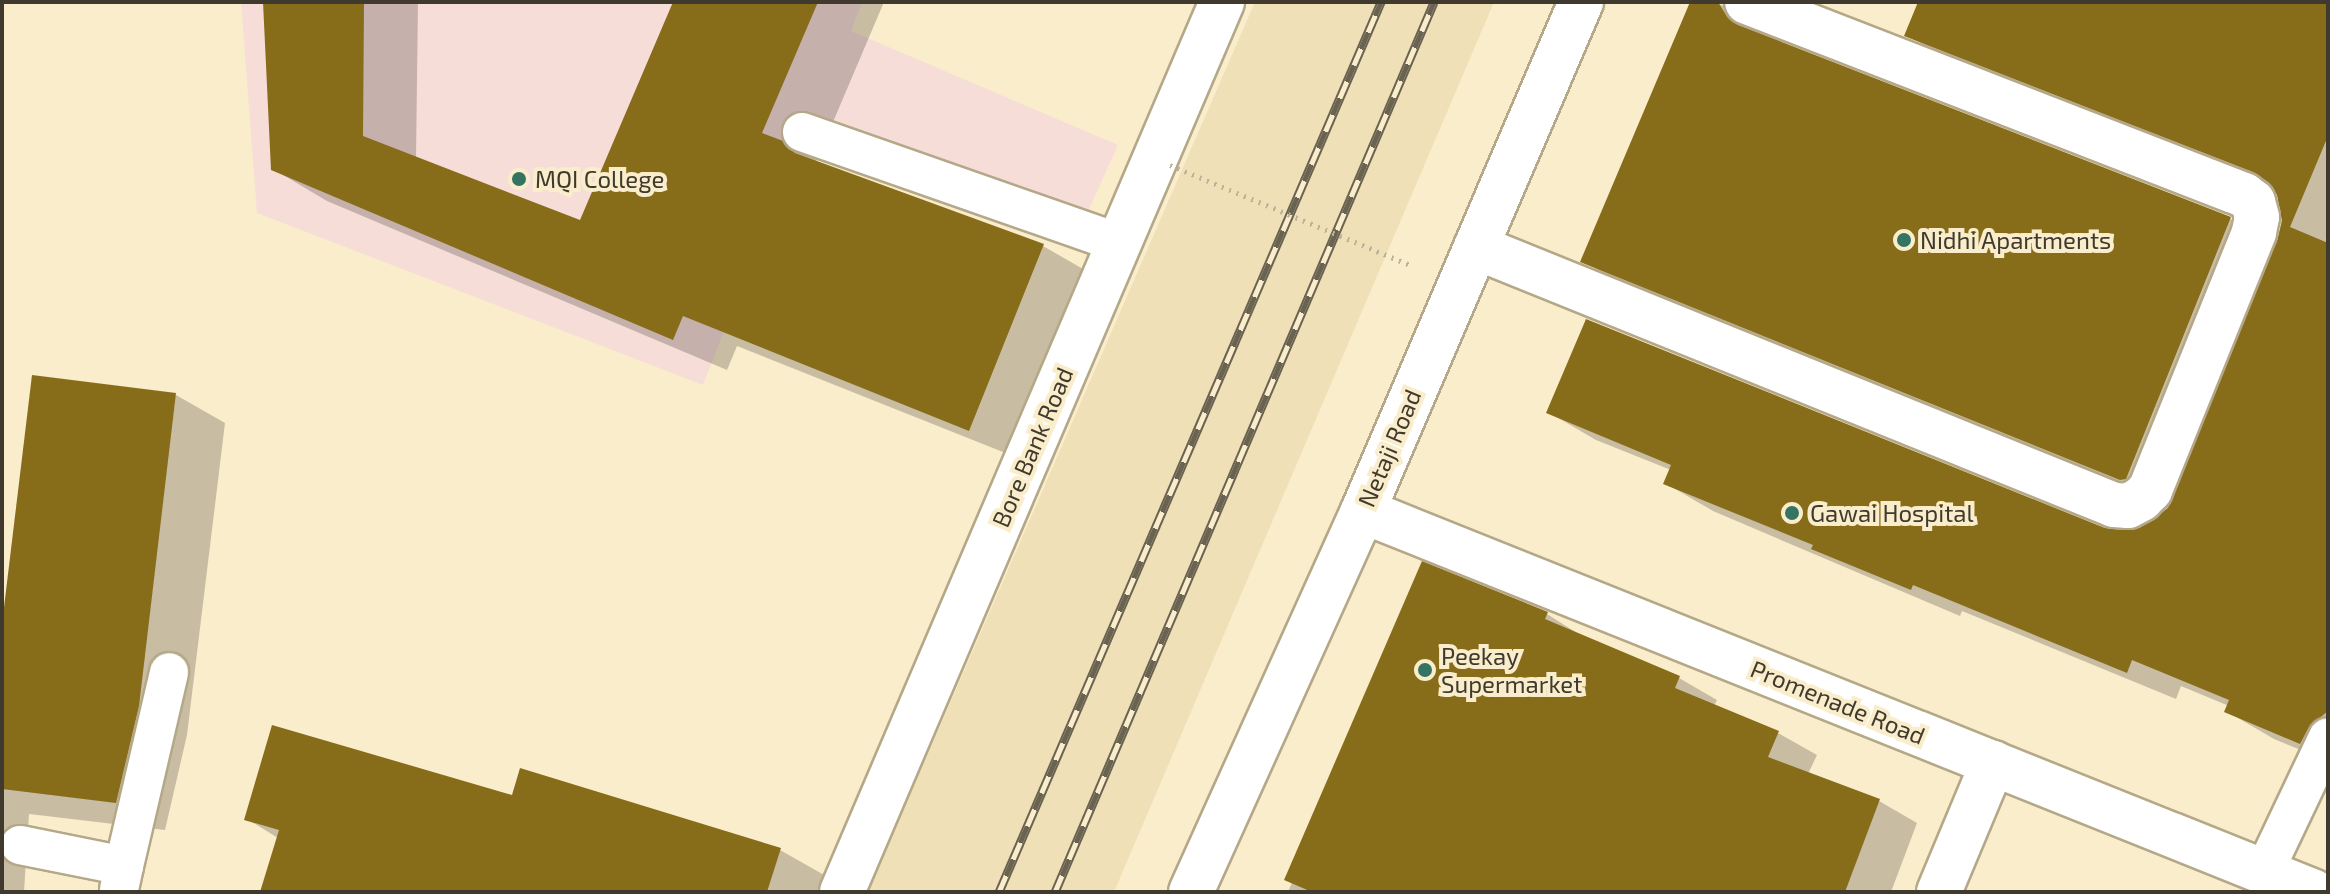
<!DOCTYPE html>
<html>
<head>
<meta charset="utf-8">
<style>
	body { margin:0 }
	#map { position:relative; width:2330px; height:894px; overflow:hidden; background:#faedcb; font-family:"Exo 2",sans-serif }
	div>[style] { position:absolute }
	.built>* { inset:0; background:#f0e0b7 }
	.education>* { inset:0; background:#f7ddd8 }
	.shadow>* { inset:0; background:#0003 }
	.building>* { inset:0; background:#876c1a }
	.roads { filter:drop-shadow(2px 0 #b4a888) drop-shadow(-2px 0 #b4a888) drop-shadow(0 2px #b4a888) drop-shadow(0 -2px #b4a888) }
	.lane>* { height:38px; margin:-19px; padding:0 19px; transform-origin:19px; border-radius:19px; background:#fff }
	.street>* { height:44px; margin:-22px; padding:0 22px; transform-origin:22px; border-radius:22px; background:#fff }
	.secondary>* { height:44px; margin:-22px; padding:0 22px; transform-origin:22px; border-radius:22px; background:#fff }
	.primary>* { height:44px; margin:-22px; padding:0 22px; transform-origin:22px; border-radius:22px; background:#fff }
	.rail>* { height:9px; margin-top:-4.5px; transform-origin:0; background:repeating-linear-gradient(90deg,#faedcb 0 18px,#6a6351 0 36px); box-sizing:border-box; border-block:2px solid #6a6351 }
	.path-bridge>* { height:5px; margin-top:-2.5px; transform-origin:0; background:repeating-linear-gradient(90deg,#bdb397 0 2px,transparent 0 8px) }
	.dots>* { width:22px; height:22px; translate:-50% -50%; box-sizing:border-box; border:4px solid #faedcb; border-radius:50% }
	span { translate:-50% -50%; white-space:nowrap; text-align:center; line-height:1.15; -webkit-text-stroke:8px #faedcb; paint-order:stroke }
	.poi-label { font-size:24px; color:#3f3a2d }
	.left { translate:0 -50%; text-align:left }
	.street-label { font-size:24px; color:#3f3a2d }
	.frame { position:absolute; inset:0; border:4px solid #3f3a2d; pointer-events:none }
</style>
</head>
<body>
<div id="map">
	<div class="built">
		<i style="clip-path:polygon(1255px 2px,1494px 2px,1114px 892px,868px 892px)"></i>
	</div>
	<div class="education">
		<i style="clip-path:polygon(241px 2px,862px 2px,851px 31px,1118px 145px,1076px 238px,798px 143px,703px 385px,257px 213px)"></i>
	</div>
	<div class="shadow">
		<i style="clip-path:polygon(265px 2px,418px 2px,416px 159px,581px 223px,675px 2px,884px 2px,816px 162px,1043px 246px,1097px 277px,1023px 460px,737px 346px,727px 370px,327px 201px,273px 169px)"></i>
		<i style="clip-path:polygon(1692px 2px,1722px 5px,1780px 39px,1782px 44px,2230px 219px,2277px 246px,2283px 211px,2274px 187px,1955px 63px,1907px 35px,1920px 2px,2328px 2px,2328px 761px,2274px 739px,2226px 711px,2229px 706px,2181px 686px,2176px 699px,1962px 611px,1960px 616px,1713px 511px,1665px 483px,1671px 470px,1596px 440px,1548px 412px,2104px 530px,2127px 533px,2154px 522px,2168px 508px,1640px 294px,1583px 261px)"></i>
		<i style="clip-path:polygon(176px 395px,225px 423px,187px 735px,165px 830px,29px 814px,24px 892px,2px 892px,2px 640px)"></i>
		<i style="clip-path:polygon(1423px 564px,1547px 614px,1585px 638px,1679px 678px,1717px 700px,1714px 706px,1778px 733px,1817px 755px,1808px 774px,1879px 801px,1917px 823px,1891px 892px,1288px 892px)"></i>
		<i style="clip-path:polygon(513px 797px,780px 850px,833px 880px,829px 892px,262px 892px,278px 838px,247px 819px)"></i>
	</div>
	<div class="building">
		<i style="clip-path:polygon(263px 2px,364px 2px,363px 136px,580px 220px,673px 2px,818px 2px,762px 133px,783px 141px,795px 153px,1044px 244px,969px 431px,683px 316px,673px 340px,271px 170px)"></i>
		<i style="clip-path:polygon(1690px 2px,1718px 2px,1728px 18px,1738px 25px,2231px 217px,2126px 479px,2120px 480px,1580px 262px)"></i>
		<i style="clip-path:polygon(1918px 2px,2328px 2px,2328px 136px,2290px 227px,2328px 243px,2328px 711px,2309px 727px,2300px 744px,2224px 712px,2229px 700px,2132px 660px,2127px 673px,1913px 585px,1911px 590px,1811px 549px,1813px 545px,1663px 484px,1671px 465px,1546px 413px,1586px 319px,2105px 528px,2139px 528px,2168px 508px,2277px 241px,2282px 221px,2277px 195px,2268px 182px,2253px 172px,1904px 36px)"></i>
		<i style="clip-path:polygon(32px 375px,176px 393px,139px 706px,116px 803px,2px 789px,2px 624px)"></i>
		<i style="clip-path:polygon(1422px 561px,1548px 612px,1545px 619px,1680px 676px,1675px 688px,1779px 731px,1768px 757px,1880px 799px,1845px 892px,1312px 892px,1284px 880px)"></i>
		<i style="clip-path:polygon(272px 725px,512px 795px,520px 768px,781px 848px,767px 892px,260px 892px,279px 830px,244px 820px)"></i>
	</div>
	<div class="roads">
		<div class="lane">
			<i style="left:802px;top:132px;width:336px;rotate:19.3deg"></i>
			<i style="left:20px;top:845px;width:106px;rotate:11.4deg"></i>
			<i style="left:124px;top:866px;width:24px;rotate:102deg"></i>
			<i style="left:124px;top:866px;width:199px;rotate:-76.9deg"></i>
			<i style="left:2264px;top:872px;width:149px;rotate:-64.6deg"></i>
		</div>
		<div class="street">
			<i style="left:1476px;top:247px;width:688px;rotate:22.02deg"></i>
			<i style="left:2114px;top:505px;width:14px;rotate:4deg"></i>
			<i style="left:2128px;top:506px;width:15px;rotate:-28deg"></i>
			<i style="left:2141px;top:499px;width:13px;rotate:-45deg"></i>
			<i style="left:2150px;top:490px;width:278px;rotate:-68deg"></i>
			<i style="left:2254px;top:232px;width:15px;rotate:-79deg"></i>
			<i style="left:2257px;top:217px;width:16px;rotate:-105deg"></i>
			<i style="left:2253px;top:202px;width:11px;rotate:-142deg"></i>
			<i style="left:2244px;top:195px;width:533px;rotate:-158.78deg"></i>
			<i style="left:1939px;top:892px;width:140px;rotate:-67.3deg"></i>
		</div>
		<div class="secondary">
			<i style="left:1363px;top:511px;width:1024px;rotate:21.83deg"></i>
			<i style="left:842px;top:892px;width:968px;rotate:-66.88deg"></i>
		</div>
		<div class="primary">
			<i style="left:1191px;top:892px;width:418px;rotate:-65.7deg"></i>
			<i style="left:1363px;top:511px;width:554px;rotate:-66.81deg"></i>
		</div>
	</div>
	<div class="rail">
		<i style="left:999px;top:892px;width:969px;rotate:-66.77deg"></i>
		<i style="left:1055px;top:892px;width:967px;rotate:-66.93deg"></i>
	</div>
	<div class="path-bridge">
		<i style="left:1170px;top:165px;width:263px;rotate:22.6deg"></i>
	</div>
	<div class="dots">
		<i style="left:519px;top:179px;background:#357462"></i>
		<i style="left:1904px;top:240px;background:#357462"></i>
		<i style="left:1792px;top:513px;background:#357462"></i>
		<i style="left:1425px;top:670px;background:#357462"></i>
	</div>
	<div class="poi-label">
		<span class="left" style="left:535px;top:179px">MQI College</span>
		<span class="left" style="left:1920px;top:240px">Nidhi Apartments</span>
		<span class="left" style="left:1810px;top:513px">Gawai Hospital</span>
		<span class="left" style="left:1441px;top:670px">Peekay<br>Supermarket</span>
	</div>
	<div class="street-label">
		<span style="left:1032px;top:447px;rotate:-67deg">Bore Bank Road</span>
		<span style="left:1389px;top:448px;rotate:-67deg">Netaji Road</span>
		<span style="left:1838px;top:702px;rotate:22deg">Promenade Road</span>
	</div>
	<div class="frame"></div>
</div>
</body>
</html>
